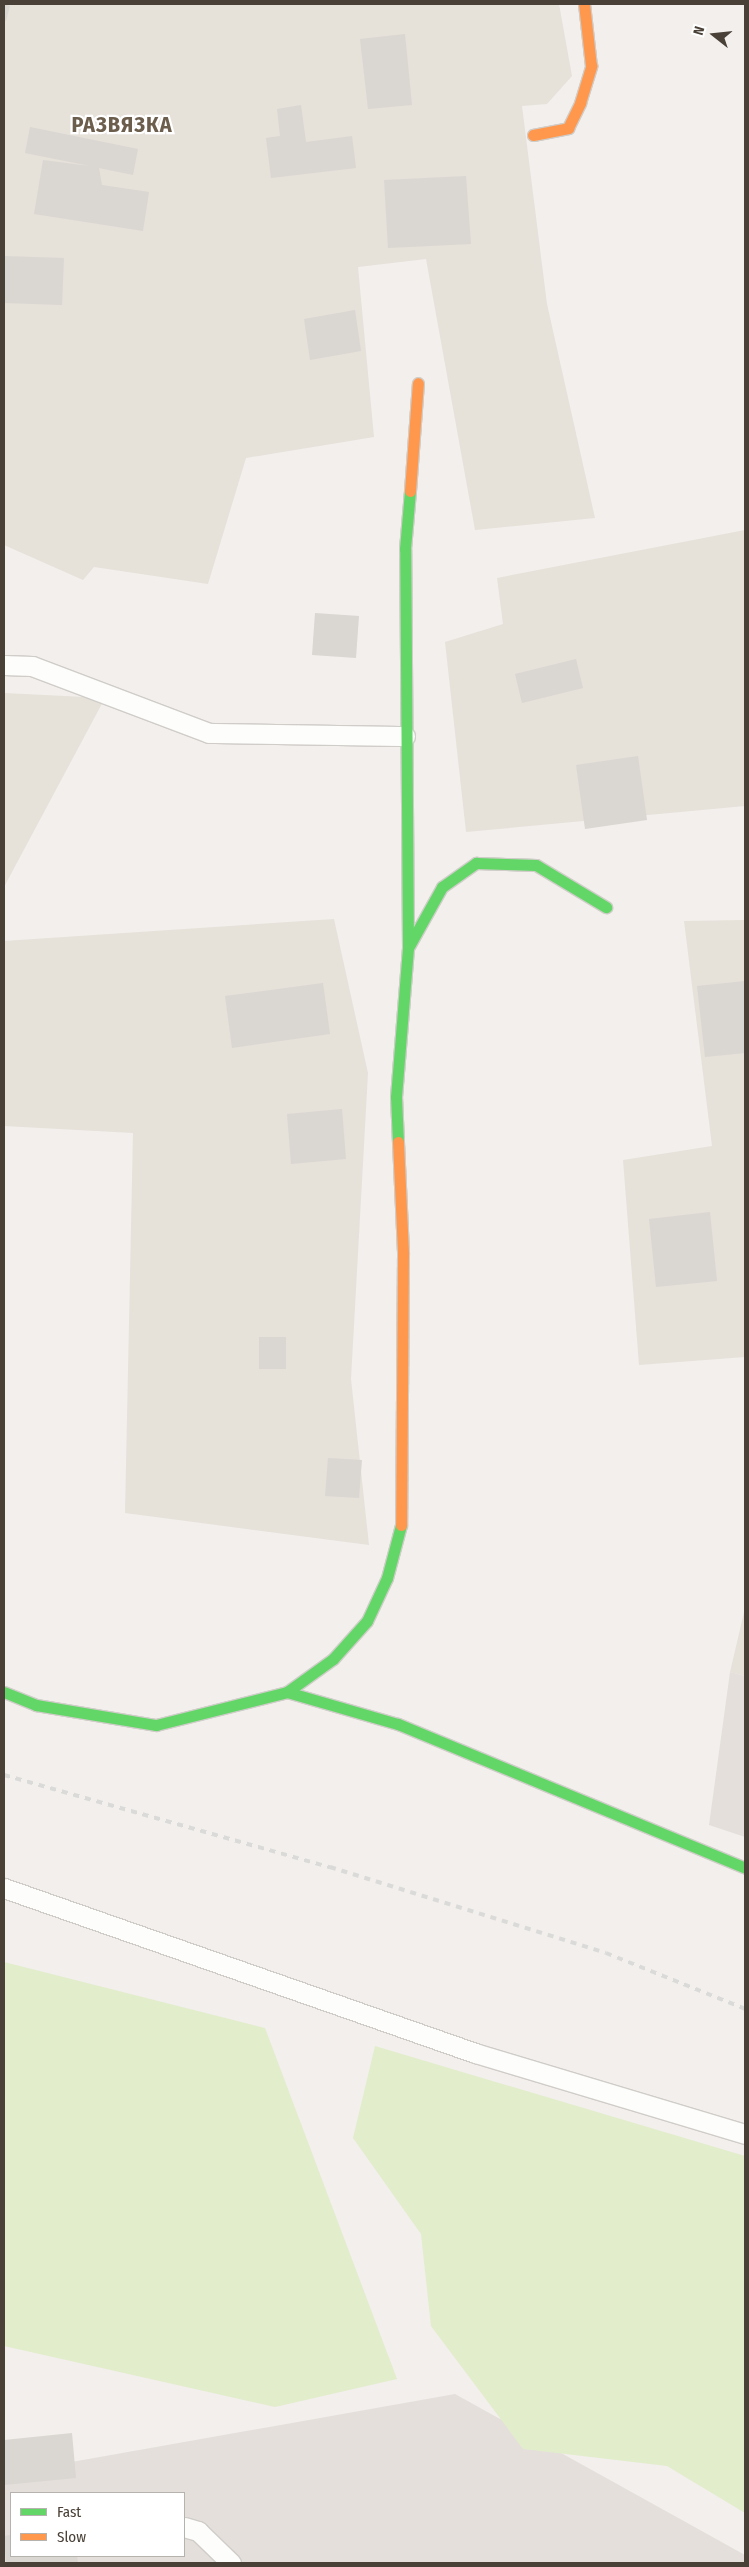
<!DOCTYPE html>
<html>
<head>
<meta charset="utf-8">
<style>
	body { margin:0 }
	#map { position:relative; width:749px; height:2567px; overflow:hidden; background:#f2efec; font-family:"Fira Sans Condensed",sans-serif }
	div>[style] { position:absolute }
	.residential>* { inset:0; background:#e6e1d9 }
	.industrial>* { inset:0; background:#e4dfdb }
	.green>* { inset:0; background:#e2edcb }
	.building>* { inset:0; background:#dad6d2 }
	.roads { filter:drop-shadow(1px 0 #d0cdc9) drop-shadow(-1px 0 #d0cdc9) drop-shadow(0 1px #d0cdc9) drop-shadow(0 -1px #d0cdc9) }
	.lane>* { height:19px; margin:-9.5px; padding:0 9.5px; transform-origin:9.5px; border-radius:9.5px; background:#fdfdfc }
	.fast>* { height:11px; margin:-5.5px; padding:0 5.5px; transform-origin:5.5px; border-radius:5.5px; background:#63d668 }
	.slow>* { height:11px; margin:-5.5px; padding:0 5.5px; transform-origin:5.5px; border-radius:5.5px; background:#ff974d }
	.rail>* { height:4px; margin-top:-2px; transform-origin:0; background:repeating-linear-gradient(90deg,#dadad9 0 6px,transparent 0 12px) }
	span { translate:-50% -50%; white-space:nowrap; text-align:center; line-height:1.15; -webkit-text-stroke:4.5px #fff; paint-order:stroke }
	.district-label { font-size:22px; color:#6c5e4d; font-weight:700; letter-spacing:1px }
	.frame { position:absolute; inset:0; border:5px solid #494137; pointer-events:none }
	.legend { position:absolute; left:10px; top:2492px; width:175px; height:65px; box-sizing:border-box; background:#fff; border:1px solid #b6b3af; margin:0; padding:6px 9px; list-style:none; font-size:15px; color:#494137 }
	.legend li { display:flex; align-items:center; gap:10px; height:25px }
	.legend b { width:25px; border:1px solid #b6b3af }
	.north { position:absolute; left:689px; top:10px; width:50px; height:50px; -webkit-text-stroke:4px #fff; paint-order:stroke; rotate:286deg; font-size:14px; font-weight:700; line-height:20px; text-align:center; color:#494137 }
	.north::after { content:''; display:block; margin:auto; width:18px; height:22px; background:#494137; clip-path:polygon(50% 0,100% 100%,50% 72%,0 100%) }
</style>
</head>
<body>
<div id="map">
	<div class="residential">
		<i style="clip-path:polygon(4px 4px,559px 4px,572px 76px,547px 104px,522px 106px,547px 304px,595px 518px,475px 530px,426px 259px,358px 267px,374px 437px,246px 458px,208px 584px,94px 567px,83px 580px,4px 545px)"></i>
		<i style="clip-path:polygon(745px 530px,745px 806px,466px 832px,445px 642px,503px 624px,497px 578px)"></i>
		<i style="clip-path:polygon(4px 693px,105px 698px,4px 887px)"></i>
		<i style="clip-path:polygon(334px 919px,368px 1073px,351px 1379px,369px 1545px,125px 1513px,133px 1133px,4px 1126px,4px 941px)"></i>
		<i style="clip-path:polygon(745px 920px,745px 1357px,639px 1365px,623px 1160px,712px 1146px,684px 921px)"></i>
		<i style="clip-path:polygon(745px 1608px,745px 1676px,730px 1672px)"></i>
	</div>
	<div class="industrial">
		<i style="clip-path:polygon(730px 1672px,745px 1676px,745px 1837px,709px 1825px)"></i>
		<i style="clip-path:polygon(evenodd,455px 2394px,745px 2555px,745px 2563px,4px 2563px,4px 2474px,455px 2394px,11px 2493px,184px 2493px,184px 2556px,11px 2556px,11px 2493px)"></i>
	</div>
	<div class="green">
		<i style="clip-path:polygon(4px 1962px,265px 2028px,397px 2379px,275px 2407px,4px 2346px)"></i>
		<i style="clip-path:polygon(375px 2046px,745px 2156px,745px 2513px,667px 2466px,523px 2449px,431px 2326px,421px 2234px,353px 2138px)"></i>
	</div>
	<div class="building">
		<i style="clip-path:polygon(4px 4px,10px 6px,6px 21px,4px 20px)"></i>
		<i style="clip-path:polygon(405px 34px,412px 105px,368px 109px,360px 39px)"></i>
		<i style="clip-path:polygon(301px 105px,306px 142px,352px 136px,356px 168px,271px 178px,266px 138px,280px 136px,277px 109px)"></i>
		<i style="clip-path:polygon(30px 127px,138px 149px,133px 175px,99px 168px,102px 185px,149px 192px,143px 231px,34px 214px,43px 160px,90px 166px,25px 153px)"></i>
		<i style="clip-path:polygon(466px 176px,471px 244px,388px 248px,384px 180px)"></i>
		<i style="clip-path:polygon(4px 256px,64px 258px,62px 305px,4px 303px)"></i>
		<i style="clip-path:polygon(355px 310px,361px 351px,310px 360px,304px 319px)"></i>
		<i style="clip-path:polygon(315px 613px,359px 616px,356px 658px,312px 655px)"></i>
		<i style="clip-path:polygon(576px 659px,583px 688px,522px 703px,515px 674px)"></i>
		<i style="clip-path:polygon(638px 756px,647px 820px,585px 829px,576px 765px)"></i>
		<i style="clip-path:polygon(745px 981px,745px 1053px,705px 1057px,697px 986px)"></i>
		<i style="clip-path:polygon(323px 983px,330px 1034px,232px 1048px,225px 996px)"></i>
		<i style="clip-path:polygon(342px 1109px,346px 1159px,291px 1164px,287px 1114px)"></i>
		<i style="clip-path:polygon(710px 1212px,717px 1281px,656px 1287px,649px 1219px)"></i>
		<i style="clip-path:polygon(259px 1337px,286px 1337px,286px 1369px,259px 1369px)"></i>
		<i style="clip-path:polygon(328px 1458px,362px 1460px,359px 1498px,325px 1496px)"></i>
		<i style="clip-path:polygon(72px 2433px,76px 2478px,4px 2485px,4px 2440px)"></i>
		<i style="clip-path:polygon(11px 2535px,11px 2556px,77px 2556px,78px 2563px,6px 2563px,4px 2536px)"></i>
	</div>
	<div class="roads">
		<div class="lane">
			<i style="left:4px;top:665px;width:28px;rotate:2deg"></i>
			<i style="left:32px;top:666px;width:189px;rotate:20.7deg"></i>
			<i style="left:209px;top:733px;width:196px;rotate:0.9deg"></i>
			<i style="left:4px;top:1888px;width:499px;rotate:19.3deg"></i>
			<i style="left:475px;top:2053px;width:282px;rotate:16.7deg"></i>
			<i style="left:184px;top:2527px;width:15px;rotate:16deg"></i>
			<i style="left:198px;top:2531px;width:46px;rotate:44.1deg"></i>
		</div>
		<div class="fast">
			<i style="left:408px;top:947px;width:398px;rotate:-90.4deg"></i>
			<i style="left:405px;top:549px;width:58px;rotate:-85.1deg"></i>
			<i style="left:398px;top:1142px;width:45px;rotate:-92.5deg"></i>
			<i style="left:396px;top:1097px;width:149px;rotate:-85.4deg"></i>
			<i style="left:408px;top:948px;width:70px;rotate:-60.9deg"></i>
			<i style="left:442px;top:887px;width:42px;rotate:-35.2deg"></i>
			<i style="left:476px;top:863px;width:60px;rotate:1.9deg"></i>
			<i style="left:536px;top:865px;width:82px;rotate:31deg"></i>
			<i style="left:4px;top:1692px;width:35px;rotate:22deg"></i>
			<i style="left:36px;top:1705px;width:122px;rotate:9.5deg"></i>
			<i style="left:156px;top:1725px;width:135px;rotate:-14.1deg"></i>
			<i style="left:287px;top:1692px;width:57px;rotate:-35.7deg"></i>
			<i style="left:333px;top:1659px;width:51px;rotate:-48.2deg"></i>
			<i style="left:367px;top:1621px;width:47px;rotate:-65.1deg"></i>
			<i style="left:387px;top:1578px;width:55px;rotate:-75.2deg"></i>
			<i style="left:287px;top:1692px;width:116px;rotate:16.1deg"></i>
			<i style="left:398px;top:1724px;width:376px;rotate:22.5deg"></i>
		</div>
		<div class="slow">
			<i style="left:533px;top:135px;width:36px;rotate:-11deg"></i>
			<i style="left:568px;top:128px;width:28px;rotate:-64deg"></i>
			<i style="left:580px;top:103px;width:39px;rotate:-73deg"></i>
			<i style="left:591px;top:66px;width:62px;rotate:-96.4deg"></i>
			<i style="left:410px;top:491px;width:108px;rotate:-85.8deg"></i>
			<i style="left:398px;top:1142px;width:112px;rotate:87.4deg"></i>
			<i style="left:403px;top:1254px;width:271px;rotate:90.4deg"></i>
		</div>
	</div>
	<div class="rail">
		<i style="left:4px;top:1775px;width:339px;rotate:15.8deg"></i>
		<i style="left:330px;top:1867px;width:289px;rotate:17.3deg"></i>
		<i style="left:606px;top:1953px;width:150px;rotate:21.9deg"></i>
	</div>
	<div class="district-label">
		<span style="left:122px;top:125px">РАЗВЯЗКА</span>
	</div>
	<div class="frame"></div>
	<ul class="legend">
	<li><b style="height:6px;background:#63d668"></b>Fast</li>
	<li><b style="height:6px;background:#ff974d"></b>Slow</li>
	</ul>
	<div class="north">N</div>
</div>
</body>
</html>
